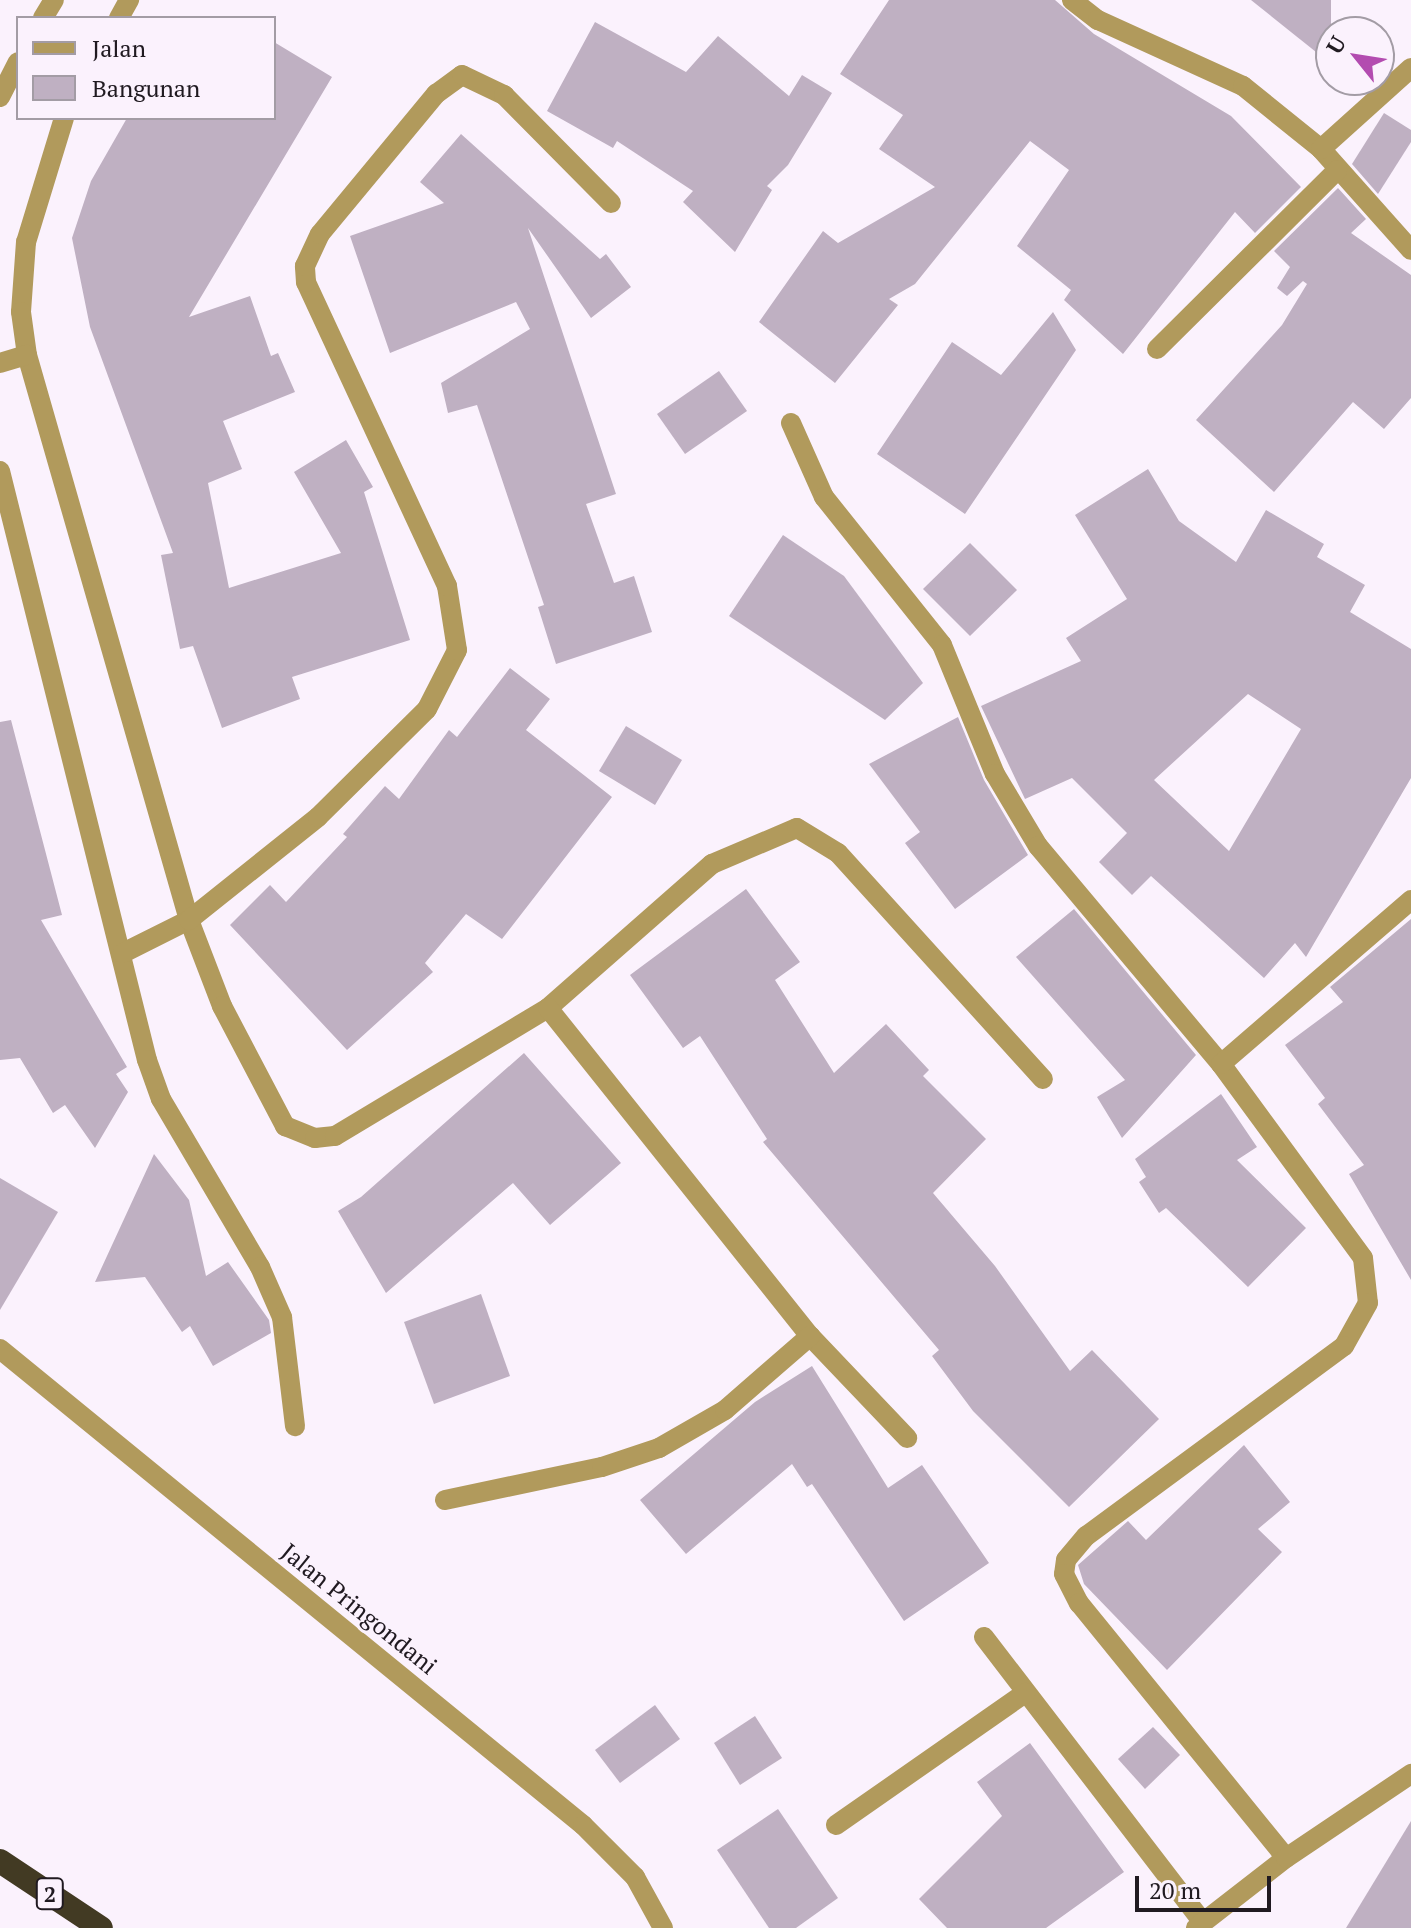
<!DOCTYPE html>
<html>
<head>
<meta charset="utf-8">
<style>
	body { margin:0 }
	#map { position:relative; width:1411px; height:1928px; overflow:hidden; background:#fbf2fd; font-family:"PT Serif",serif }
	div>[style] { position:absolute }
	.building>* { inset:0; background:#bfb0c2 }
	.minor>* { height:20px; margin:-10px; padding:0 10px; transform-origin:10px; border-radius:10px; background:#b19a5c }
	.motorway>* { height:24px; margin:-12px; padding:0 12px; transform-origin:12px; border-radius:12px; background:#423a23 }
	span { translate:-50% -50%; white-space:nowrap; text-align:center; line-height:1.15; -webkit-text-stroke:6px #fbf2fd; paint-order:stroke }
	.shield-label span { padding:2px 6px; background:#fbf2fd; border:2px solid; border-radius:6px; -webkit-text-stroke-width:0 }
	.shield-label { font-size:22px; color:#201a21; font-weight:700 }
	.street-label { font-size:24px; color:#201a21 }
	.legend { position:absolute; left:16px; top:16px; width:260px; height:104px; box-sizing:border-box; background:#fbf2fd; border:2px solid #a39ca5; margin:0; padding:10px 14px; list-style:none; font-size:24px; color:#201a21 }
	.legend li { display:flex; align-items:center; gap:16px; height:40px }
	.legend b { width:40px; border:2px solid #a39ca5 }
	.north { position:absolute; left:1315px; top:16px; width:80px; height:80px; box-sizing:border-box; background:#fbf2fd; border:2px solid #a39ca5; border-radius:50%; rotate:300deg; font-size:22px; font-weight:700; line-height:32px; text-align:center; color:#201a21 }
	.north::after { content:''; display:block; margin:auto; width:28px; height:36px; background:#b34cb0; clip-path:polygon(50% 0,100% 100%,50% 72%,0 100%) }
	.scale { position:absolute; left:1135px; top:1876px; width:136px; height:36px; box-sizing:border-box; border:4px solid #201a21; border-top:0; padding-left:10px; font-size:24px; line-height:28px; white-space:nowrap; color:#201a21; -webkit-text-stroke:6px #fbf2fd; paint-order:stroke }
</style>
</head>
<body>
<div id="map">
	<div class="building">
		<i style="clip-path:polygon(889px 0,1055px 0,1094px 34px,1231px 116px,1301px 187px,1255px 233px,1235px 212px,1123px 354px,1064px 300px,1071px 290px,1017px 246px,1069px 170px,1030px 141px,915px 284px,889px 299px,898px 305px,835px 383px,759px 322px,823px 231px,838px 243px,935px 187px,879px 149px,903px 115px,840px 74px)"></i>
		<i style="clip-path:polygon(1251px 0,1331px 0,1331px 64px)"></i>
		<i style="clip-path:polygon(595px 22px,686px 72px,718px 36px,789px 96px,802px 75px,832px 93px,788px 165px,767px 186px,772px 190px,735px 252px,683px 202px,693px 191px,617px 141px,613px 148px,547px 111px)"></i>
		<i style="clip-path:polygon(274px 42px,332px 77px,189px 317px,250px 296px,271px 356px,278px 353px,295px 392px,223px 421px,242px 469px,208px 483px,229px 588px,341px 553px,294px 472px,346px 440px,373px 487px,364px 492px,410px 640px,292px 677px,300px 699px,222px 728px,193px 646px,180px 649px,161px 555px,173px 553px,90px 327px,72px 238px,91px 181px,127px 118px,274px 118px)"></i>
		<i style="clip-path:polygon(1384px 113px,1411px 130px,1411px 142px,1378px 194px,1352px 164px)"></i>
		<i style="clip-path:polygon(461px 134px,600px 259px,606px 254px,631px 287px,591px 318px,528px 228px,616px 494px,586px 504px,614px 583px,634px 576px,652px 632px,556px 664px,538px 607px,544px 605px,477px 405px,448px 413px,441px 383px,530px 329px,516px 302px,390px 353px,350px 236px,444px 203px,420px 182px)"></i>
		<i style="clip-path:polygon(1338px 188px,1366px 219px,1351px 233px,1411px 275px,1411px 398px,1384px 429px,1353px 402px,1274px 492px,1196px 420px,1282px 325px,1307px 284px,1303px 281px,1287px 296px,1277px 288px,1290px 267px,1274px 251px)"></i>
		<i style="clip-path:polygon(1053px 312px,1076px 350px,965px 514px,877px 454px,952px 342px,1001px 375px)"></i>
		<i style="clip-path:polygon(719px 371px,747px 411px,685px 454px,657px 414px)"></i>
		<i style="clip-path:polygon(evenodd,1148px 469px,1179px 521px,1236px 562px,1266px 510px,1324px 544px,1317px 557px,1365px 585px,1350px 612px,1411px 649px,1411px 778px,1306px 957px,1295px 943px,1264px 978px,1151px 876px,1132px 895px,1099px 862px,1127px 833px,1072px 778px,1025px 799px,981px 706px,1081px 661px,1066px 638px,1127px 599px,1075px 515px,1148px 469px,1248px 694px,1301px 729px,1229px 851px,1154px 780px,1248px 694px)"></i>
		<i style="clip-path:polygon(783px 535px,844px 576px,923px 683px,885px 720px,729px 616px)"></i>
		<i style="clip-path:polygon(970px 543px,1017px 590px,970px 636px,923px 589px)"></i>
		<i style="clip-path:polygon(510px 668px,550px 699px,526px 730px,612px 797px,502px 939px,466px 914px,425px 963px,433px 972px,347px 1050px,230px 925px,270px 885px,286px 902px,347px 837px,343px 834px,385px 786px,399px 799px,449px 730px,457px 737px)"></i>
		<i style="clip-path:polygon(958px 717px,984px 780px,1028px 855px,955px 909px,905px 843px,920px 832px,869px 764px)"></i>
		<i style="clip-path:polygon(11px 720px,62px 915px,41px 920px,127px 1067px,116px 1074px,128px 1092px,95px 1148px,65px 1105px,53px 1113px,20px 1058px,0 1060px,0 722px)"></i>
		<i style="clip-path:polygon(626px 726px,682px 760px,655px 805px,599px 771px)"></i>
		<i style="clip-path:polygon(746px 889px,800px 962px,775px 980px,834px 1073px,886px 1024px,929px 1070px,923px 1076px,986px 1139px,933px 1193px,995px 1266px,1070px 1371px,1092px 1350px,1159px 1419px,1069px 1507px,973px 1411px,932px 1356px,939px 1350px,763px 1142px,767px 1139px,700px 1036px,683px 1048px,630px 975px)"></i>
		<i style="clip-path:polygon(1074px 909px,1196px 1055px,1122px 1138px,1097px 1097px,1125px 1080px,1016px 957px)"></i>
		<i style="clip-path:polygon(1411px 919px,1411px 1280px,1349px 1174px,1364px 1165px,1318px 1104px,1325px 1098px,1285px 1045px,1343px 1002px,1330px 987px)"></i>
		<i style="clip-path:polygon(524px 1053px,621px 1163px,550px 1225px,513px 1183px,386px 1293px,338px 1211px,361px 1197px)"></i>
		<i style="clip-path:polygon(1221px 1094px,1257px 1147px,1237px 1160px,1306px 1228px,1248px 1287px,1166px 1208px,1159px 1213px,1139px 1182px,1146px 1177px,1135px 1159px)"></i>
		<i style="clip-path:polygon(154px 1154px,189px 1200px,206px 1276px,228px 1262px,269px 1320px,271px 1333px,213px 1366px,190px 1326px,182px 1332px,145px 1277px,95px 1282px)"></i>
		<i style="clip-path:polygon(0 1178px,58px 1212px,0 1310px)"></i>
		<i style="clip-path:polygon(481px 1294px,510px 1376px,434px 1404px,404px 1322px)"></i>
		<i style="clip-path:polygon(812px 1366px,888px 1488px,922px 1465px,989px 1563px,904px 1621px,812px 1484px,807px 1487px,792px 1464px,686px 1554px,640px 1500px,755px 1402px)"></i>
		<i style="clip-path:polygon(1244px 1445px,1290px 1502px,1258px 1529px,1282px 1552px,1167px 1670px,1084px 1584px,1078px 1565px,1128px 1521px,1146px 1540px)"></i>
		<i style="clip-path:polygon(655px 1705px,680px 1739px,620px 1783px,595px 1750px)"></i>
		<i style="clip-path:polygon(755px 1716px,782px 1758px,740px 1785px,714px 1743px)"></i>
		<i style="clip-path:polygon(1153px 1727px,1180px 1755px,1145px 1789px,1118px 1759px)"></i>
		<i style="clip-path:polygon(1030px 1743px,1124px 1872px,1046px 1928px,947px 1928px,919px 1899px,1002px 1816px,977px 1782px)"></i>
		<i style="clip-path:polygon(778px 1809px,838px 1898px,796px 1928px,769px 1928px,717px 1850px)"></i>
		<i style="clip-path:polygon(1411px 1821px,1411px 1928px,1346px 1928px)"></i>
	</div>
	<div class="minor">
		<i style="left:1072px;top:0;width:33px;rotate:38deg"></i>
		<i style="left:1098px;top:20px;width:159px;rotate:24.5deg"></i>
		<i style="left:1243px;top:86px;width:100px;rotate:38.9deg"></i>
		<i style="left:1321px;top:149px;width:135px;rotate:48.3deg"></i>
		<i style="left:43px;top:18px;width:21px;rotate:-59deg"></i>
		<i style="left:119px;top:18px;width:21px;rotate:-61deg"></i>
		<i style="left:0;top:97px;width:39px;rotate:-63deg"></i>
		<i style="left:64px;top:118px;width:130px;rotate:107deg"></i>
		<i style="left:26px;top:242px;width:70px;rotate:94.1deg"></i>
		<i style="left:21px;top:312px;width:43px;rotate:82.1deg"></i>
		<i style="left:27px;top:355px;width:588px;rotate:74deg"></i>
		<i style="left:189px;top:920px;width:92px;rotate:69deg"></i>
		<i style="left:222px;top:1006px;width:136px;rotate:62.3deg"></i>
		<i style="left:285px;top:1126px;width:32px;rotate:22deg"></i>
		<i style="left:315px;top:1138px;width:20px;rotate:-6deg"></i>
		<i style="left:335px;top:1136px;width:249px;rotate:-31deg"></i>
		<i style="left:548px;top:1008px;width:218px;rotate:-41.3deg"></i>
		<i style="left:712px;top:864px;width:92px;rotate:-23deg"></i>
		<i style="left:797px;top:828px;width:48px;rotate:31.4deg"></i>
		<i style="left:838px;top:853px;width:305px;rotate:47.8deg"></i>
		<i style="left:1321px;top:149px;width:121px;rotate:-42deg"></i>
		<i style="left:1157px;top:349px;width:254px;rotate:-44.8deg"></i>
		<i style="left:0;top:363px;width:28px;rotate:-17deg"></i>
		<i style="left:791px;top:423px;width:81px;rotate:66deg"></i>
		<i style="left:824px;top:497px;width:189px;rotate:51.4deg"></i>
		<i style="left:942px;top:645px;width:139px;rotate:67.7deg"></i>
		<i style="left:995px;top:774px;width:84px;rotate:59.2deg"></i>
		<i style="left:1038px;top:846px;width:285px;rotate:50deg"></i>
		<i style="left:1221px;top:1064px;width:240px;rotate:53.8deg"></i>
		<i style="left:1363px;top:1258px;width:45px;rotate:83.7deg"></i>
		<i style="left:1368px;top:1303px;width:49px;rotate:119.2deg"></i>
		<i style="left:1344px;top:1346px;width:320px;rotate:143.6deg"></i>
		<i style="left:1086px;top:1536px;width:31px;rotate:130deg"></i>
		<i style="left:1066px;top:1560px;width:14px;rotate:98deg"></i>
		<i style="left:1064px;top:1574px;width:33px;rotate:63deg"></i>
		<i style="left:1079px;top:1603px;width:328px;rotate:50.9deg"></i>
		<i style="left:0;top:471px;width:607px;rotate:75.99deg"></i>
		<i style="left:147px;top:1060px;width:41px;rotate:70.3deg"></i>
		<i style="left:161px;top:1099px;width:195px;rotate:59.5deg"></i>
		<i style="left:260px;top:1267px;width:55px;rotate:66.3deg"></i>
		<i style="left:282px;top:1317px;width:110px;rotate:83.2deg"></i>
		<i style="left:123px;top:953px;width:74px;rotate:-26.6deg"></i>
		<i style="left:189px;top:920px;width:165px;rotate:-38.6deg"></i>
		<i style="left:318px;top:817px;width:153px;rotate:-44.7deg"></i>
		<i style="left:427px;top:709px;width:66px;rotate:-63deg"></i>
		<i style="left:457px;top:650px;width:65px;rotate:-98.9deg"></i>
		<i style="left:447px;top:586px;width:335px;rotate:-114.9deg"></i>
		<i style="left:306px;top:282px;width:16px;rotate:-94deg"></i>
		<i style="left:305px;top:266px;width:35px;rotate:-65deg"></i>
		<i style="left:320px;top:234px;width:182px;rotate:-50.4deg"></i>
		<i style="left:436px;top:94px;width:32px;rotate:-36deg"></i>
		<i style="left:462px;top:75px;width:47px;rotate:25.5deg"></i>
		<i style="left:504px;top:95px;width:152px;rotate:45.3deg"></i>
		<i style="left:548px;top:1008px;width:420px;rotate:51.4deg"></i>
		<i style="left:810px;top:1336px;width:141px;rotate:46.4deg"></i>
		<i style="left:1221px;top:1064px;width:251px;rotate:-40.8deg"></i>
		<i style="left:0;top:1349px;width:753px;rotate:39.23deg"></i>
		<i style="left:583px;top:1825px;width:74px;rotate:45deg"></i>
		<i style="left:635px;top:1877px;width:58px;rotate:61.2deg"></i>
		<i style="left:445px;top:1500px;width:160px;rotate:-11.9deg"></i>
		<i style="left:602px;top:1467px;width:60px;rotate:-18.4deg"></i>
		<i style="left:659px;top:1448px;width:76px;rotate:-29.9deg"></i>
		<i style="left:725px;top:1410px;width:113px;rotate:-41deg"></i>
		<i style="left:984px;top:1637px;width:359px;rotate:52.5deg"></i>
		<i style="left:836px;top:1825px;width:231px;rotate:-34.9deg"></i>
		<i style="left:1196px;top:1928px;width:114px;rotate:-37.9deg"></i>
		<i style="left:1286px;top:1858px;width:151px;rotate:-33.9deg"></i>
	</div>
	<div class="motorway">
		<i style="left:0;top:1861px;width:121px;rotate:33.6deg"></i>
	</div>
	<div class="shield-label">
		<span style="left:50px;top:1894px">2</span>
	</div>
	<div class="street-label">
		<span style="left:359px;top:1609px;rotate:39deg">Jalan Pringondani</span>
	</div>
	<ul class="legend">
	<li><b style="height:10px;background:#b19a5c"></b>Jalan</li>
	<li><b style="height:22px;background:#bfb0c2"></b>Bangunan</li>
	</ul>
	<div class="north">U</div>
	<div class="scale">20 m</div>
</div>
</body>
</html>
